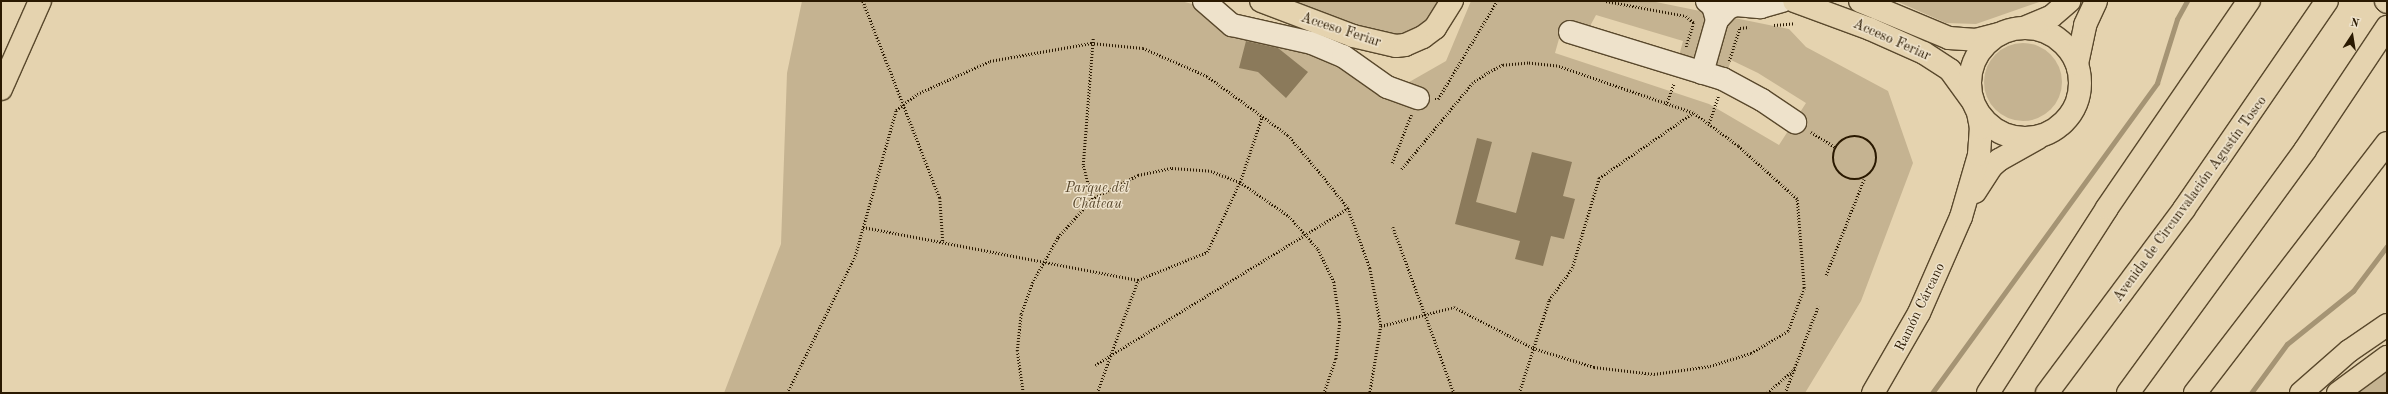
<!DOCTYPE html>
<html>
<head>
<meta charset="utf-8">
<style>
	body { margin:0 }
	#map { position:relative; width:2388px; height:394px; overflow:hidden; background:#e5d3af; font-family:"Old Standard TT",serif }
	div>[style] { position:absolute }
	.green>* { inset:0; background:#c5b391 }
	.round { border-radius:50% }
	.stream>* { height:5px; margin:-2.5px; padding:0 2.5px; transform-origin:2.5px; border-radius:2.5px; background:#a59474 }
	.building>* { inset:0; background:#8b7a5b }
	.path>* { height:2.5px; margin-top:-1.25px; transform-origin:0; background:repeating-linear-gradient(90deg,#2a1901 0 1px,transparent 0 3px) }
	.path>.ring { margin:-1.25px; padding:0; box-sizing:content-box; background:none; border:2.5px solid #2a1901; border-radius:50% }
	.roads { filter:drop-shadow(1px 0 #59482c) drop-shadow(-1px 0 #59482c) drop-shadow(0 1px #59482c) drop-shadow(0 -1px #59482c) }
	.minor>* { height:22px; margin:-11px; padding:0 11px; transform-origin:11px; border-radius:11px; background:#eee2cb }
	.major>* { height:22px; margin:-11px; padding:0 11px; transform-origin:11px; border-radius:11px; background:#e5d3af }
	.major>.ring { margin:-11px; padding:0; box-sizing:content-box; background:none; border:22px solid #e5d3af; border-radius:50% }
	.highway>* { height:22px; margin:-11px; padding:0 11px; transform-origin:11px; border-radius:11px; background:#e5d3af }
	span { translate:-50% -50%; white-space:nowrap; text-align:center; line-height:1.15; -webkit-text-stroke:3px #eee2cb; paint-order:stroke }
	.street-label { font-size:14px; color:#2a1901 }
	.park-label { font-size:14px; color:#58472c; font-style:italic }
	.frame { position:absolute; inset:0; border:2px solid #2a1901; pointer-events:none }
	.north { position:absolute; left:2332px; top:16px; width:40px; height:40px; -webkit-text-stroke:3px #eee2cb; paint-order:stroke; rotate:12deg; font-size:11px; font-weight:700; line-height:16px; text-align:center; color:#2a1901 }
	.north::after { content:''; display:block; margin:auto; width:14px; height:18px; background:#2a1901; clip-path:polygon(50% 0,100% 100%,50% 72%,0 100%) }
</style>
</head>
<body>
<div id="map">
	<div class="green">
		<i style="clip-path:polygon(evenodd,802px 1px,1181px 1px,1207px 8px,1297px 46px,1336px 67px,1404px 85px,1446px 61px,1471px 1px,1651px 1px,1789px 29px,1806px 47px,1888px 91px,1913px 163px,1861px 301px,1805px 393px,724px 393px,781px 244px,787px 73px,802px 1px,1596px 15px,1683px 41px,1679px 56px,1727px 73px,1731px 60px,1758px 73px,1806px 103px,1779px 145px,1709px 104px,1555px 53px,1564px 21px,1589px 28px,1596px 15px)"></i>
		<i style="clip-path:polygon(1284px 1px,1445px 1px,1431px 23px,1397px 38px,1290px 6px)"></i>
		<i style="clip-path:polygon(1896px 1px,2042px 1px,1976px 24px,1946px 23px)"></i>
		<i class="round" style="left:1984px;top:43px;width:78px;height:78px"></i>
		<i style="clip-path:polygon(2387px 366px,2387px 393px,2352px 393px)"></i>
	</div>
	<div class="stream">
		<i style="left:1932px;top:393px;width:383px;rotate:-54deg"></i>
		<i style="left:2157px;top:83px;width:67px;rotate:-72.6deg"></i>
		<i style="left:2177px;top:19px;width:21px;rotate:-61deg"></i>
		<i style="left:2251px;top:393px;width:61px;rotate:-53.7deg"></i>
		<i style="left:2287px;top:344px;width:85px;rotate:-38.8deg"></i>
		<i style="left:2353px;top:291px;width:56px;rotate:-52.9deg"></i>
	</div>
	<div class="building">
		<i style="clip-path:polygon(1246px 41px,1278px 48px,1308px 72px,1286px 98px,1258px 72px,1239px 68px)"></i>
		<i style="clip-path:polygon(1477px 138px,1492px 142px,1476px 202px,1516px 213px,1532px 152px,1572px 162px,1563px 196px,1575px 199px,1564px 239px,1551px 236px,1543px 266px,1515px 259px,1520px 241px,1455px 224px)"></i>
	</div>
	<div class="path">
		<i style="left:863px;top:1px;width:212px;rotate:68.7deg"></i>
		<i style="left:940px;top:198px;width:44px;rotate:86.1deg"></i>
		<i style="left:1606px;top:1px;width:81px;rotate:10.6deg"></i>
		<i style="left:1686px;top:16px;width:11px;rotate:41deg"></i>
		<i style="left:1694px;top:23px;width:26px;rotate:108deg"></i>
		<i style="left:1774px;top:25px;width:21px;rotate:-5deg"></i>
		<i style="left:1729px;top:61px;width:35px;rotate:-72deg"></i>
		<i style="left:1740px;top:28px;width:9px;rotate:-6deg"></i>
		<i style="left:1435px;top:99px;width:3px"></i>
		<i style="left:1438px;top:99px;width:114px;rotate:-59deg"></i>
		<i style="left:1666px;top:105px;width:23px;rotate:-70deg"></i>
		<i style="left:1709px;top:123px;width:28px;rotate:-71deg"></i>
		<i style="left:1811px;top:132px;width:28px;rotate:32deg"></i>
		<i class="ring" style="left:1833px;top:136px;width:41.5px;height:41.5px"></i>
		<i style="left:1392px;top:163px;width:52px;rotate:-68.4deg"></i>
		<i style="left:1092px;top:199px;width:35px;rotate:-105deg"></i>
		<i style="left:1083px;top:165px;width:128px;rotate:-85.5deg"></i>
		<i style="left:863px;top:227px;width:280px;rotate:10.9deg"></i>
		<i style="left:1138px;top:280px;width:74px;rotate:-22.1deg"></i>
		<i style="left:1207px;top:252px;width:77px;rotate:-64.8deg"></i>
		<i style="left:1240px;top:182px;width:69px;rotate:-71.3deg"></i>
		<i style="left:1393px;top:227px;width:177px;rotate:69.8deg"></i>
		<i style="left:1826px;top:275px;width:103px;rotate:-68.4deg"></i>
		<i style="left:1381px;top:326px;width:75px;rotate:-14.6deg"></i>
		<i style="left:1454px;top:307px;width:89px;rotate:27.4deg"></i>
		<i style="left:1533px;top:348px;width:64px;rotate:17.3deg"></i>
		<i style="left:1594px;top:367px;width:60px;rotate:6.7deg"></i>
		<i style="left:1654px;top:374px;width:57px;rotate:-8.1deg"></i>
		<i style="left:1710px;top:366px;width:43px;rotate:-17.6deg"></i>
		<i style="left:1751px;top:353px;width:43px;rotate:-30.7deg"></i>
		<i style="left:1788px;top:331px;width:46px;rotate:-69.6deg"></i>
		<i style="left:1804px;top:288px;width:89px;rotate:-94.5deg"></i>
		<i style="left:1797px;top:199px;width:79px;rotate:-138.1deg"></i>
		<i style="left:1738px;top:146px;width:56px;rotate:-143.7deg"></i>
		<i style="left:1693px;top:113px;width:144px;rotate:-160.9deg"></i>
		<i style="left:1557px;top:66px;width:29px;rotate:-174deg"></i>
		<i style="left:1528px;top:63px;width:25px;rotate:175deg"></i>
		<i style="left:1503px;top:65px;width:17px;rotate:152deg"></i>
		<i style="left:1488px;top:73px;width:18px;rotate:146deg"></i>
		<i style="left:1473px;top:83px;width:112px;rotate:129.5deg"></i>
		<i style="left:1095px;top:365px;width:298px;rotate:-31.8deg"></i>
		<i style="left:787px;top:393px;width:153px;rotate:-63.6deg"></i>
		<i style="left:855px;top:256px;width:152px;rotate:-74.3deg"></i>
		<i style="left:896px;top:110px;width:26px;rotate:-37deg"></i>
		<i style="left:917px;top:94px;width:80px;rotate:-24.3deg"></i>
		<i style="left:990px;top:61px;width:103px;rotate:-10.1deg"></i>
		<i style="left:1091px;top:43px;width:52px;rotate:5.5deg"></i>
		<i style="left:1143px;top:48px;width:70px;rotate:23.6deg"></i>
		<i style="left:1207px;top:76px;width:100px;rotate:36.1deg"></i>
		<i style="left:1288px;top:135px;width:51px;rotate:49.8deg"></i>
		<i style="left:1321px;top:174px;width:43px;rotate:51.5deg"></i>
		<i style="left:1348px;top:208px;width:64px;rotate:69.9deg"></i>
		<i style="left:1370px;top:268px;width:59px;rotate:79.3deg"></i>
		<i style="left:1381px;top:326px;width:68px;rotate:99.3deg"></i>
		<i style="left:1023px;top:393px;width:42px;rotate:-98.1deg"></i>
		<i style="left:1017px;top:351px;width:37px;rotate:-84deg"></i>
		<i style="left:1021px;top:314px;width:33px;rotate:-70deg"></i>
		<i style="left:1032px;top:283px;width:53px;rotate:-60.5deg"></i>
		<i style="left:1058px;top:237px;width:51px;rotate:-48.2deg"></i>
		<i style="left:1092px;top:199px;width:52px;rotate:-27.6deg"></i>
		<i style="left:1138px;top:175px;width:35px;rotate:-12deg"></i>
		<i style="left:1172px;top:168px;width:39px;rotate:4deg"></i>
		<i style="left:1211px;top:171px;width:31px;rotate:21deg"></i>
		<i style="left:1240px;top:182px;width:60px;rotate:34.8deg"></i>
		<i style="left:1289px;top:216px;width:44px;rotate:48.7deg"></i>
		<i style="left:1318px;top:249px;width:37px;rotate:64deg"></i>
		<i style="left:1334px;top:282px;width:40px;rotate:81.5deg"></i>
		<i style="left:1340px;top:322px;width:37px;rotate:96deg"></i>
		<i style="left:1336px;top:359px;width:36px;rotate:109deg"></i>
		<i style="left:1097px;top:393px;width:120px;rotate:-70.1deg"></i>
		<i style="left:1519px;top:393px;width:98px;rotate:-72.1deg"></i>
		<i style="left:1549px;top:300px;width:39px;rotate:-54deg"></i>
		<i style="left:1572px;top:268px;width:94px;rotate:-73.3deg"></i>
		<i style="left:1599px;top:178px;width:114px;rotate:-34.7deg"></i>
		<i style="left:1767px;top:393px;width:37px;rotate:-41deg"></i>
		<i style="left:1785px;top:393px;width:93px;rotate:-69.2deg"></i>
	</div>
	<div class="roads">
		<div class="minor">
			<i style="left:1204px;top:1px;width:37px;rotate:41deg"></i>
			<i style="left:1232px;top:25px;width:82px;rotate:12.7deg"></i>
			<i style="left:1312px;top:43px;width:34px;rotate:23deg"></i>
			<i style="left:1343px;top:56px;width:54px;rotate:35.2deg"></i>
			<i style="left:1387px;top:87px;width:33px;rotate:20deg"></i>
			<i style="left:1707px;top:1px;width:8px;rotate:40deg"></i>
			<i style="left:1713px;top:6px;width:15px;rotate:74deg"></i>
			<i style="left:1570px;top:32px;width:160px;rotate:17.1deg"></i>
			<i style="left:1723px;top:79px;width:44px;rotate:28.3deg"></i>
			<i style="left:1762px;top:100px;width:40px;rotate:34deg"></i>
			<i style="left:1702px;top:73px;width:55px;rotate:-74.2deg"></i>
			<i style="left:1717px;top:20px;width:16px;rotate:-47deg"></i>
			<i style="left:1728px;top:8px;width:9px;rotate:-21deg"></i>
			<i style="left:1736px;top:5px;width:25px;rotate:5deg"></i>
			<i style="left:1761px;top:7px;width:22px;rotate:-16deg"></i>
		</div>
		<div class="major">
			<i style="left:1261px;top:1px;width:98px;rotate:20.8deg"></i>
			<i style="left:1353px;top:36px;width:44px;rotate:13.1deg"></i>
			<i style="left:1396px;top:46px;width:9px;rotate:-6deg"></i>
			<i style="left:1405px;top:45px;width:20px;rotate:-24deg"></i>
			<i style="left:1423px;top:37px;width:15px;rotate:-37deg"></i>
			<i style="left:1435px;top:28px;width:32px;rotate:-58deg"></i>
			<i style="left:1794px;top:1px;width:81px;rotate:20.2deg"></i>
			<i style="left:1870px;top:29px;width:59px;rotate:24deg"></i>
			<i style="left:1924px;top:53px;width:31px;rotate:33deg"></i>
			<i style="left:1950px;top:70px;width:37px;rotate:54deg"></i>
			<i style="left:1860px;top:1px;width:96px;rotate:22.6deg"></i>
			<i style="left:1949px;top:38px;width:27px;rotate:4deg"></i>
			<i style="left:1976px;top:40px;width:24px;rotate:-15deg"></i>
			<i style="left:2386px;top:1px;width:1px;rotate:45deg"></i>
			<i class="ring" style="left:1970px;top:28px;width:88px;height:88px"></i>
			<i style="left:2024px;top:28px;width:30px;rotate:-23deg"></i>
			<i style="left:2052px;top:16px;width:23px;rotate:-41deg"></i>
			<i style="left:2077px;top:64px;width:40px;rotate:-78deg"></i>
			<i style="left:2085px;top:25px;width:26px;rotate:-65deg"></i>
			<i style="left:1px;top:89px;width:96px;rotate:-66.1deg"></i>
			<i style="left:1975px;top:192px;width:30px;rotate:-57deg"></i>
			<i style="left:1991px;top:167px;width:11px;rotate:-41deg"></i>
			<i style="left:1999px;top:160px;width:45px;rotate:-29.4deg"></i>
			<i style="left:1873px;top:393px;width:92px;rotate:-60.1deg"></i>
			<i style="left:1919px;top:313px;width:105px;rotate:-66.4deg"></i>
			<i style="left:1961px;top:217px;width:65px;rotate:-73.8deg"></i>
			<i style="left:1979px;top:155px;width:27px;rotate:-86deg"></i>
			<i style="left:1981px;top:128px;width:16px;rotate:-101deg"></i>
			<i style="left:2301px;top:393px;width:64px;rotate:-41.2deg"></i>
			<i style="left:2349px;top:351px;width:46px;rotate:-34.4deg"></i>
			<i style="left:2338px;top:393px;width:61px;rotate:-36.3deg"></i>
		</div>
		<div class="highway">
			<i style="left:1988px;top:393px;width:220px;rotate:-57.2deg"></i>
			<i style="left:2107px;top:208px;width:251px;rotate:-55.6deg"></i>
			<i style="left:2047px;top:393px;width:229px;rotate:-53.3deg"></i>
			<i style="left:2184px;top:209px;width:252px;rotate:-55.5deg"></i>
			<i style="left:2128px;top:393px;width:301px;rotate:-53.9deg"></i>
			<i style="left:2305px;top:150px;width:148px;rotate:-56.3deg"></i>
			<i style="left:2195px;top:393px;width:315px;rotate:-52.5deg"></i>
		</div>
	</div>
	<div class="street-label">
		<span style="left:1341px;top:30px;rotate:18deg">Acceso Feriar</span>
		<span style="left:1892px;top:40px;rotate:24deg">Acceso Feriar</span>
		<span style="left:2190px;top:199px;rotate:-54deg">Avenida de Circunvalación Agustín Tosco</span>
		<span style="left:1920px;top:307px;rotate:-64deg">Ramón Cárcano</span>
	</div>
	<div class="park-label">
		<span style="left:1097px;top:196px">Parque del<br>Chateau</span>
	</div>
	<div class="frame"></div>
	<div class="north">N</div>
</div>
</body>
</html>
